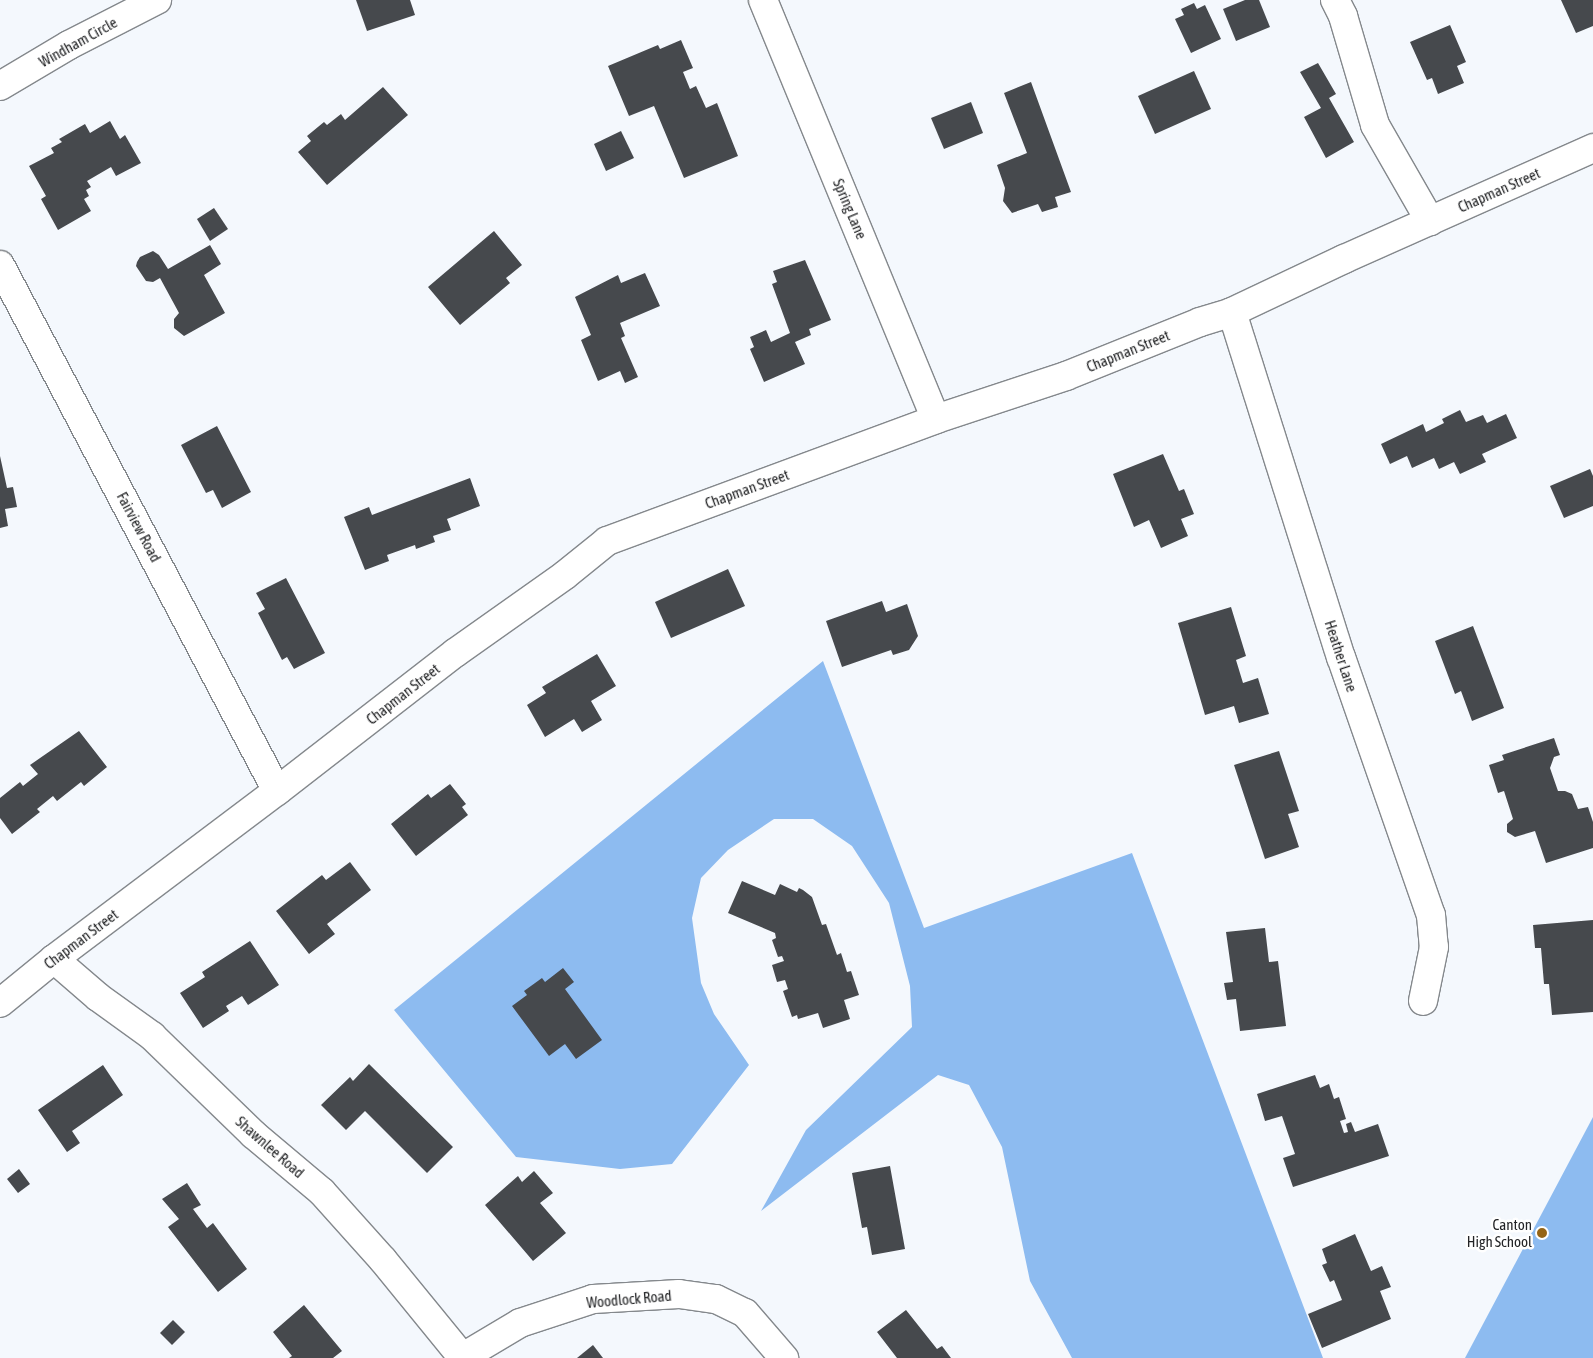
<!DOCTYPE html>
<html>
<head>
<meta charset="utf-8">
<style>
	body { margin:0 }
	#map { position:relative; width:1593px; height:1358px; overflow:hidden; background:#f4f8fd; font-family:"Asap Condensed",sans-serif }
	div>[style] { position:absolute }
	.forest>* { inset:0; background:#8dbbf0 }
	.building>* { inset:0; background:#46494d }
	.roads { filter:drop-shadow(1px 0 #84888c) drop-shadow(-1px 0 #84888c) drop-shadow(0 1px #84888c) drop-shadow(0 -1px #84888c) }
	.minor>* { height:28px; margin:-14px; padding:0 14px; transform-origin:14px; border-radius:14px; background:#fff }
	.dots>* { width:14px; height:14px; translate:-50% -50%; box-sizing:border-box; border:2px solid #fff; border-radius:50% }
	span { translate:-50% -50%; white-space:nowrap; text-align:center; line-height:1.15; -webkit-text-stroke:5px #fff; paint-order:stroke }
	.street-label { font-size:15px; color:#232426 }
	.poi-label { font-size:15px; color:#232426 }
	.right { translate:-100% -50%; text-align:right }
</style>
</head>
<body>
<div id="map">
	<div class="forest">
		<i style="clip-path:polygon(823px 661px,924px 928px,1132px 853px,1323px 1358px,1072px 1358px,1030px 1281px,1002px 1147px,969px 1085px,938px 1075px,761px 1211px,806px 1130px,912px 1027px,910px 986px,889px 903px,852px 846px,813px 819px,774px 819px,728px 850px,701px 878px,692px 918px,701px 983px,714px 1014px,749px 1065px,672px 1164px,620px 1169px,516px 1157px,394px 1010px)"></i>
		<i style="clip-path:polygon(1593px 1117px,1593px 1358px,1465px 1358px)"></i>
	</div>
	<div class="building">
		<i style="clip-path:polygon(356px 0,410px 0,415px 15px,367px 31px)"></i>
		<i style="clip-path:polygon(1245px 0,1259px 0,1270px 27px,1236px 41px,1223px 9px)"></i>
		<i style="clip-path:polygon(1561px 0,1593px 0,1593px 26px,1576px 33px)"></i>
		<i style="clip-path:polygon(1194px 3px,1197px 9px,1205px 5px,1221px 39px,1191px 53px,1175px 19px,1184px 15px,1181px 9px)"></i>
		<i style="clip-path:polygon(1450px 25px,1466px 62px,1457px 66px,1464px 83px,1438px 94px,1432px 78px,1427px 80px,1410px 42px)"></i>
		<i style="clip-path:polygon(681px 40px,693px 68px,683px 72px,690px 89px,696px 86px,706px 108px,717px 103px,738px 156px,684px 178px,654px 106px,629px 116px,608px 66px,658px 45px,660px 49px)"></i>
		<i style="clip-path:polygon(1318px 63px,1336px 94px,1329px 98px,1354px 142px,1326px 158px,1304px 117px,1321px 108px,1300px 72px)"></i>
		<i style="clip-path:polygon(1194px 71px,1211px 109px,1155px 134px,1138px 96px)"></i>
		<i style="clip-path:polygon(1031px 82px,1071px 192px,1055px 197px,1058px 207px,1042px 212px,1038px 204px,1012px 213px,1003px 201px,1005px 188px,997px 165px,1027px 153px,1004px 93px)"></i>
		<i style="clip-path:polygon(383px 87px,408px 115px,327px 185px,298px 152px,311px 141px,307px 136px,324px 122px,327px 125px,341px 114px,345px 120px)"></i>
		<i style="clip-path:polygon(971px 102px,983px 133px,944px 149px,931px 118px)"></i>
		<i style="clip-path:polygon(110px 121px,120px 139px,125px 135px,141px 163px,116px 176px,111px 167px,87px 181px,91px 187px,86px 190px,89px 196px,84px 199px,91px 211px,58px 230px,41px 199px,46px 196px,29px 166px,54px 153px,51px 148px,62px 142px,59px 139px,85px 124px,90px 133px)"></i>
		<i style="clip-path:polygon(621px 131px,634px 158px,606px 171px,594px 144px)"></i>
		<i style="clip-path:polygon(214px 208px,228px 229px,210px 241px,197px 219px)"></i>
		<i style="clip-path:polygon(494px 231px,522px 265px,506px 278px,510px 283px,460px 325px,428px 287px)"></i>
		<i style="clip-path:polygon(210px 245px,221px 264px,204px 275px,225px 313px,184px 336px,174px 328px,174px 319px,179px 313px,160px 278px,153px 282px,146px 281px,136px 266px,137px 262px,140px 257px,153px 251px,159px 255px,168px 269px)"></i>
		<i style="clip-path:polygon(805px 260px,831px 320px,809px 329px,811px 335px,795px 342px,805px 364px,764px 382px,750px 349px,754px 347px,750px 337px,766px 330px,771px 342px,790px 333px,772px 284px,777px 282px,773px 271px)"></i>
		<i style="clip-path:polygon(645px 273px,660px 306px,620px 323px,625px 336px,621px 338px,638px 377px,625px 383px,620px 371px,598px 381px,581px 340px,591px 335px,575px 297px,618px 275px,621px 283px)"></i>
		<i style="clip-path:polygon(1460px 410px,1466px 422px,1483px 415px,1487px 423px,1506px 414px,1517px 438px,1482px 454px,1486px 462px,1460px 474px,1454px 462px,1439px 469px,1434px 458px,1412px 468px,1407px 456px,1390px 464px,1381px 444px,1423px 424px,1426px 432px,1444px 423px,1442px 419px)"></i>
		<i style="clip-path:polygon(217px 426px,251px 492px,222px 508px,213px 490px,206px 493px,181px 445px)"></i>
		<i style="clip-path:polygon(1163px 454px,1179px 491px,1184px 489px,1194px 514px,1181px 519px,1188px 536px,1161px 548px,1149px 520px,1134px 527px,1113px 474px)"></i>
		<i style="clip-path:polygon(0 456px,7px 488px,13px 487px,17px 507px,5px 509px,8px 526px,0 528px)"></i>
		<i style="clip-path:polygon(1590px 469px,1593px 476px,1593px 506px,1564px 518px,1550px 486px)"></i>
		<i style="clip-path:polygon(470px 478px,480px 506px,447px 519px,451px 530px,433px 536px,435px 542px,416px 549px,415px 545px,387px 555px,389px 561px,365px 570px,344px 517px,369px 507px,372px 515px)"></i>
		<i style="clip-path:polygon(728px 569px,745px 606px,671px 638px,655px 602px)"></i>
		<i style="clip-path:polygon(286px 578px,325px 653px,294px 669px,287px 657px,282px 660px,258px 613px,265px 609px,256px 593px)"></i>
		<i style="clip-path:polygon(882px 601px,886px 612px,907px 604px,918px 636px,909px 650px,893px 655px,891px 650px,842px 667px,826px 621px)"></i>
		<i style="clip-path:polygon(1231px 607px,1246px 656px,1236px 660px,1243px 683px,1258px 678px,1269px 714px,1239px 723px,1234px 706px,1205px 715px,1178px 623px)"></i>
		<i style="clip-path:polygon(1473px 626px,1504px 708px,1472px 721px,1461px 691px,1455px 694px,1435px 641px)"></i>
		<i style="clip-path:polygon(597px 654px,616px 686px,591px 701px,602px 720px,582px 732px,574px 719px,545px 737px,527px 705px,546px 693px,542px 687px)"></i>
		<i style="clip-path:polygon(79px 731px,107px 767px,84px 786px,81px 782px,57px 801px,53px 796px,37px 809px,40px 812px,12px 834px,0 818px,0 798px,20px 782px,23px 786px,38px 774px,30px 765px)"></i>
		<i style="clip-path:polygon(1554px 738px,1560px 755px,1554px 757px,1550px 768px,1558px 791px,1565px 791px,1572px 794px,1578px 809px,1588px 807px,1593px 822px,1593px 848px,1546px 863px,1535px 831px,1515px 837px,1507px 832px,1507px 824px,1513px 819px,1504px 791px,1498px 793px,1489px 765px,1504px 760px,1502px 755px)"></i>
		<i style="clip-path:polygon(1279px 751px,1299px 811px,1288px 814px,1299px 847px,1265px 859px,1234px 765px)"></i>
		<i style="clip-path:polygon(450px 784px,466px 804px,462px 807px,468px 815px,416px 856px,391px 824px,428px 794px,431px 798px)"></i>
		<i style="clip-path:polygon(350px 862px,371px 890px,327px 924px,335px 934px,309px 954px,276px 911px,322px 875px,326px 880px)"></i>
		<i style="clip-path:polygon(742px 881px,775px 895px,780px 884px,797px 892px,799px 888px,803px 890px,812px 897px,822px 925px,826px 924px,837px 955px,841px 953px,847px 972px,851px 971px,859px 995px,844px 1000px,850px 1019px,823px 1028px,818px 1013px,798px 1019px,797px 1015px,792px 1017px,783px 991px,788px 989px,785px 980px,777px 982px,772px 965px,784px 961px,782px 956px,778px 957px,772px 940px,776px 938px,775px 933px,728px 913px)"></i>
		<i style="clip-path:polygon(1593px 920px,1593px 1012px,1552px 1015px,1549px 984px,1544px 984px,1541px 948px,1535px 948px,1533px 925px)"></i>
		<i style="clip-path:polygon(1265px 928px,1269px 962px,1278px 961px,1286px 1026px,1240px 1031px,1236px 999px,1227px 1000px,1224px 983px,1233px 982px,1226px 932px)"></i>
		<i style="clip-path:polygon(250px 941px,279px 985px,248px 1005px,242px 996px,226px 1006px,229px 1011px,203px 1028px,180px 993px,205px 977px,202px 972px)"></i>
		<i style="clip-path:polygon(563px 968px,574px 982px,565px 989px,602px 1040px,576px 1059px,565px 1044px,549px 1056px,512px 1006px,527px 995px,524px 991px,542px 978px,545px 982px)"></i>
		<i style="clip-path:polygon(369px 1064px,453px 1147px,427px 1173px,365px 1111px,346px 1130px,321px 1105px,350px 1077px,353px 1081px)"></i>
		<i style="clip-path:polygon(103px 1065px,123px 1095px,72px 1131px,80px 1143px,67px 1152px,38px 1110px)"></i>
		<i style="clip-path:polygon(1315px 1075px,1320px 1088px,1329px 1084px,1334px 1099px,1339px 1097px,1346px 1119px,1340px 1121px,1344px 1133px,1348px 1132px,1346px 1124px,1351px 1122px,1355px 1132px,1378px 1124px,1389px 1156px,1293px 1187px,1283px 1158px,1295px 1154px,1282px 1116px,1265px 1121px,1257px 1094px)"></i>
		<i style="clip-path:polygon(890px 1166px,905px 1249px,872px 1255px,867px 1227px,862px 1228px,852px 1173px)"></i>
		<i style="clip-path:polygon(19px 1169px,30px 1184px,18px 1193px,7px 1179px)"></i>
		<i style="clip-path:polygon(534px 1171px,553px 1193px,540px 1203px,566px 1233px,533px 1261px,485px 1205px,518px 1176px,522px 1182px)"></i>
		<i style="clip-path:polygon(187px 1183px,201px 1205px,193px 1209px,207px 1228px,213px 1223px,247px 1269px,218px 1292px,168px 1227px,179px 1219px,162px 1199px)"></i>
		<i style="clip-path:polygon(1355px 1234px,1371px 1271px,1382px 1266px,1391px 1287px,1380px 1291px,1391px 1319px,1322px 1348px,1308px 1314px,1342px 1300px,1334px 1280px,1330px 1282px,1322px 1265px,1327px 1263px,1322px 1249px)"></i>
		<i style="clip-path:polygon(304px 1305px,342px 1351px,333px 1358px,289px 1358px,292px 1356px,273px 1332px)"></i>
		<i style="clip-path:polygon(906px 1310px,937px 1349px,942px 1346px,951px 1358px,897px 1358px,877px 1332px)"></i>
		<i style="clip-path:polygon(173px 1320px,185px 1332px,172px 1345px,160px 1333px)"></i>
		<i style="clip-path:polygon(593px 1345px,603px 1358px,577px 1358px)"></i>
	</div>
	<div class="roads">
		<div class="minor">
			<i style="left:763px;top:0;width:453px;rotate:67.6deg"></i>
			<i style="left:1335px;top:0;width:18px;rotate:63deg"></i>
			<i style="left:1343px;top:16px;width:114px;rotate:73.6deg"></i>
			<i style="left:1375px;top:125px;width:111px;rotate:60.2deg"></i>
			<i style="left:0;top:86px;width:80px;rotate:-30.7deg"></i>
			<i style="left:69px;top:45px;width:99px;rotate:-27.1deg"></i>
			<i style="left:0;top:265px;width:594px;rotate:62.23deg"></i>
			<i style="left:1232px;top:312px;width:362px;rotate:72.5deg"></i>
			<i style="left:1341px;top:657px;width:273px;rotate:70.8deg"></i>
			<i style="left:1431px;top:915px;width:32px;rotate:85deg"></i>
			<i style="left:1434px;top:947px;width:55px;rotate:101.5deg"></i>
			<i style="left:54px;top:959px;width:58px;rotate:40.8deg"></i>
			<i style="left:98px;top:997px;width:67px;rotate:35.8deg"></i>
			<i style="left:152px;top:1036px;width:141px;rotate:44.1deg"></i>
			<i style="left:253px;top:1134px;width:90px;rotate:40deg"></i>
			<i style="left:322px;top:1192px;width:91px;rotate:48.1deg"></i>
			<i style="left:383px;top:1260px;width:127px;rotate:50.8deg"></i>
			<i style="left:0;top:1003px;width:70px;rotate:-39.2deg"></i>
			<i style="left:54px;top:959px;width:279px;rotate:-37deg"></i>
			<i style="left:277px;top:791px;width:225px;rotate:-37.8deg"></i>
			<i style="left:455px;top:653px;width:135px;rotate:-35.3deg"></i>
			<i style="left:565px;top:575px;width:54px;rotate:-39deg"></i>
			<i style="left:607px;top:541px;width:351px;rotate:-20.3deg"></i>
			<i style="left:936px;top:419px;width:137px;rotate:-18.3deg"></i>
			<i style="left:1066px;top:376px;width:144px;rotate:-21.9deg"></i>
			<i style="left:1200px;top:322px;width:34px;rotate:-17deg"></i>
			<i style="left:1232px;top:312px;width:124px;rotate:-25.3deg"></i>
			<i style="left:1344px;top:259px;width:273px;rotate:-24deg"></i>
			<i style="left:463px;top:1357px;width:66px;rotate:-30.8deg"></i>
			<i style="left:520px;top:1323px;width:77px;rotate:-18.2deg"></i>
			<i style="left:593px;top:1299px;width:86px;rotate:-3.3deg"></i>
			<i style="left:679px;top:1294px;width:37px;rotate:8deg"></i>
			<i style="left:716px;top:1299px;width:32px;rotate:26deg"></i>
			<i style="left:745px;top:1313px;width:60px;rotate:49.1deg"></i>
		</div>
	</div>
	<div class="dots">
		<i style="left:1542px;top:1233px;background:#956416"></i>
	</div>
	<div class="street-label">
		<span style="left:78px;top:42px;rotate:-29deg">Windham Circle</span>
		<span style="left:1499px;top:190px;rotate:-24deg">Chapman Street</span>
		<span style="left:850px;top:209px;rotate:67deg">Spring Lane</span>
		<span style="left:1128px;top:351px;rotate:-22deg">Chapman Street</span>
		<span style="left:747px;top:489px;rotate:-20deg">Chapman Street</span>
		<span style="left:139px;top:527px;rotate:62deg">Fairview Road</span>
		<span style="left:1341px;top:656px;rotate:72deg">Heather Lane</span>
		<span style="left:403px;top:694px;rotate:-38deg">Chapman Street</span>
		<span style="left:81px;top:939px;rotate:-37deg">Chapman Street</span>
		<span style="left:270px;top:1147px;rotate:41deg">Shawnlee Road</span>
		<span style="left:629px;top:1299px;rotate:-5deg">Woodlock Road</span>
	</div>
	<div class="poi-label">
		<span class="right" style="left:1532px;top:1233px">Canton<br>High School</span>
	</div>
</div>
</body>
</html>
